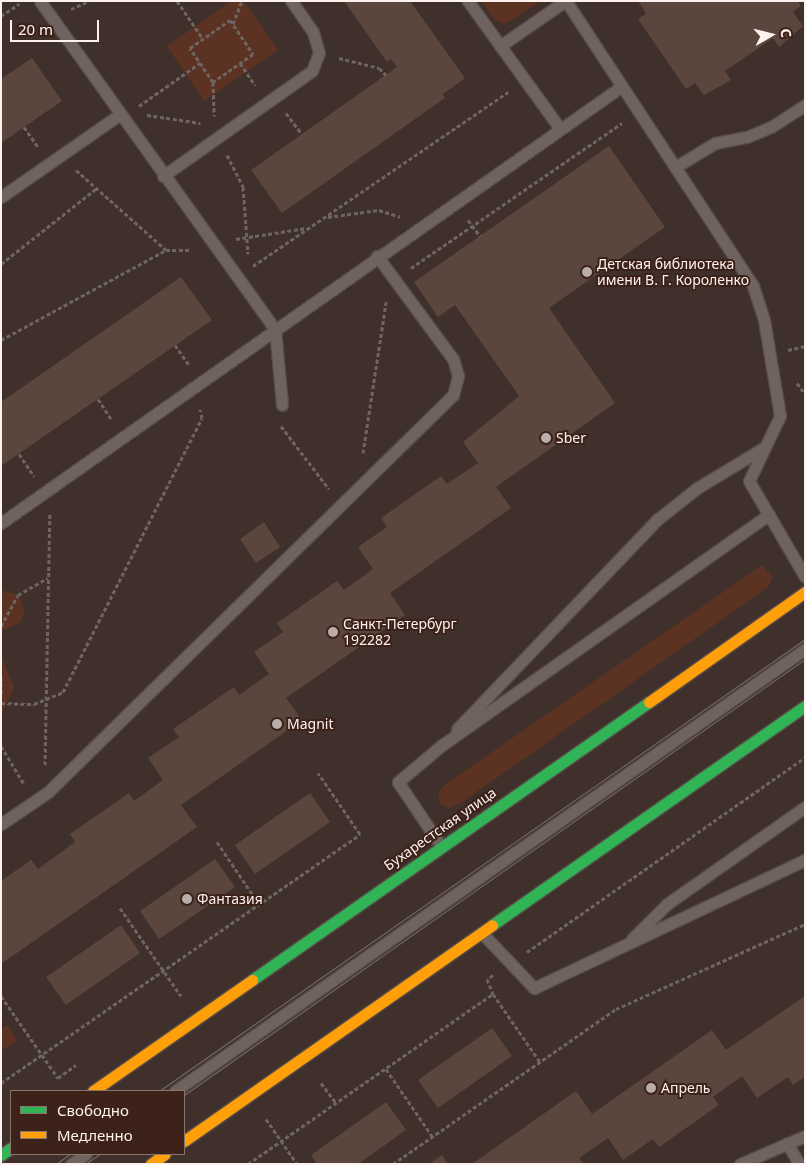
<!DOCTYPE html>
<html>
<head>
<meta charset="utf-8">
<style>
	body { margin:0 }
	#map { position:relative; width:806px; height:1165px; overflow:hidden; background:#3f302b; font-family:"Noto Sans",sans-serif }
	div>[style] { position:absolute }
	.green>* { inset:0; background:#5c3322 }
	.building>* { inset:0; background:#5b463e }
	.path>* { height:3px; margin-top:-1.5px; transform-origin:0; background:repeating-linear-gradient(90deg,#6e6461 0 4px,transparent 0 6.5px) }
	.roads { filter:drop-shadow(1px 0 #574c48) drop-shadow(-1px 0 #574c48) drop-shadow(0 1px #574c48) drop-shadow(0 -1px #574c48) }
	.lane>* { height:11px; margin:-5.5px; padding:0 5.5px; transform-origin:5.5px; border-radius:5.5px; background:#6e635f }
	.fast>* { height:11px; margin:-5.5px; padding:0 5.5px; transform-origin:5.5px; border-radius:5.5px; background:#30b455 }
	.slow>* { height:11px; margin:-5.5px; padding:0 5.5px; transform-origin:5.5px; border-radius:5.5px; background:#ff9f0a }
	.tram>* { height:1px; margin:-0.5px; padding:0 0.5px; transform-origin:0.5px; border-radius:0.5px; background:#776d6a }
	.dots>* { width:14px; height:14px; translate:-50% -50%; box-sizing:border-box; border:2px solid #3c2219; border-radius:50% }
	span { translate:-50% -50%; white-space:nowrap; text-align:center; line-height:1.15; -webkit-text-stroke:4px #3c2219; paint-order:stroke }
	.poi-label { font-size:14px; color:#fdf2ee }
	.left { translate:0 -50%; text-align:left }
	.street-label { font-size:14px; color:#fdf2ee }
	.frame { position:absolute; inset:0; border:2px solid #fdf2ee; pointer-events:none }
	.legend { position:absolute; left:10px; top:1090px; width:175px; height:65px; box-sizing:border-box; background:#3c2219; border:1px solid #89756e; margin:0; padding:6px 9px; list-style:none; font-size:15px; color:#fdf2ee }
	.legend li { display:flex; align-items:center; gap:10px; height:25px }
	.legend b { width:25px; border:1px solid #89756e }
	.north { position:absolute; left:746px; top:10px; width:50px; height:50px; -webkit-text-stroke:4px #3c2219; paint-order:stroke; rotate:82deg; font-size:14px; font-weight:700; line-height:20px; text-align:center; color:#fdf2ee }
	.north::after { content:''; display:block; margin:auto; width:18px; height:22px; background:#fdf2ee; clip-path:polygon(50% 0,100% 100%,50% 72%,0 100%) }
	.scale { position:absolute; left:10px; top:20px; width:89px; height:22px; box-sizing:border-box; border:2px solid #fdf2ee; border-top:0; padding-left:6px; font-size:15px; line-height:18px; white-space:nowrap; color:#fdf2ee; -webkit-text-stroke:4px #3c2219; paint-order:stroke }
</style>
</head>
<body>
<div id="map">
	<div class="green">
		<i style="clip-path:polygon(231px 1px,244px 1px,278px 50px,204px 101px,167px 46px)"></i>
		<i style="clip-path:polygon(481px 1px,541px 1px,505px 24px,495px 20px)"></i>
		<i style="clip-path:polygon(762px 565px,773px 577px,767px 588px,461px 803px,449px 808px,441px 805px,438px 793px,446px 784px)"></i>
		<i style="clip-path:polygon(1px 590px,18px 595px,25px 611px,21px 622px,5px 630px,1px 630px)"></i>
		<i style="clip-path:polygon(1px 656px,14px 687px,1px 716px)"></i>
		<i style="clip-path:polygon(7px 1025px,17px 1040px,1px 1051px,1px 1029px)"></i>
	</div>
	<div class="building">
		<i style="clip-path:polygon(344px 1px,410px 1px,465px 78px,443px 94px,445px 98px,282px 213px,251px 170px,397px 67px,391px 59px,387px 62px)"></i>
		<i style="clip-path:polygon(638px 1px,798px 1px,801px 6px,793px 12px,803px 26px,779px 47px,773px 38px,725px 71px,731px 80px,704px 95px,695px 83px,686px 89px,638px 19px,646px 14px)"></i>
		<i style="clip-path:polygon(32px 58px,62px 101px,1px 143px,1px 79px)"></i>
		<i style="clip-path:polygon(609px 146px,665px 227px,549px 308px,615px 403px,496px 487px,511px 508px,390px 593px,405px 615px,286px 698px,302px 720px,181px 805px,197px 827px,1px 964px,1px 881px,31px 860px,38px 869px,75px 842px,70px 834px,129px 793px,134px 801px,163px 780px,148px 758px,179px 737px,173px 729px,234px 687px,239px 695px,269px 674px,254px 652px,283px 632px,277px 623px,337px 581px,344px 590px,373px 569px,358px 547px,387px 527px,381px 518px,441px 476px,447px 484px,478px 463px,463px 442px,519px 396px,455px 305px,438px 317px,414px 282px)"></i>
		<i style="clip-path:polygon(181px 277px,212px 320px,1px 466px,1px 402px)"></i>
		<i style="clip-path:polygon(264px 522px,280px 547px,256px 563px,240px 539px)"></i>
		<i style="clip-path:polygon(310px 793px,330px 822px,255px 874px,235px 845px)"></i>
		<i style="clip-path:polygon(215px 859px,235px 887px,159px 939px,140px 911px)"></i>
		<i style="clip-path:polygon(121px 925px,140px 953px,66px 1005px,46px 977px)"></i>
		<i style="clip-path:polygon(805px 996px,805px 1077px,793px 1085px,788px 1077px,757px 1098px,742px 1076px,713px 1097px,719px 1105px,659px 1147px,653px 1139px,623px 1160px,608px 1138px,579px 1158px,584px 1164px,472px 1164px,576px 1091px,592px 1114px,712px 1030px,726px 1050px)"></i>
		<i style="clip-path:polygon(492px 1028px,512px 1056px,438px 1108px,418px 1080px)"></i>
		<i style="clip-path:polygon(386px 1102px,406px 1130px,358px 1164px,317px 1164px,311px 1155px)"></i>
		<i style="clip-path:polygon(442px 1155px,448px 1164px,429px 1164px)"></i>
	</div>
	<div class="path">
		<i style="left:177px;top:1px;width:46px;rotate:55.6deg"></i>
		<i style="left:71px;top:9px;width:20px;rotate:-24deg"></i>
		<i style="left:1px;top:16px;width:22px;rotate:-34deg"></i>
		<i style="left:230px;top:20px;width:41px;rotate:55.9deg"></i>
		<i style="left:253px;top:54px;width:49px;rotate:145deg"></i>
		<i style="left:213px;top:82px;width:41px;rotate:-124.1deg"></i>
		<i style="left:190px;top:48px;width:49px;rotate:-35deg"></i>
		<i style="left:233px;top:24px;width:25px;rotate:-69deg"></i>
		<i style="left:339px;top:58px;width:41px;rotate:14deg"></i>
		<i style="left:379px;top:68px;width:10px;rotate:45deg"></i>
		<i style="left:240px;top:63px;width:27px;rotate:56deg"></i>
		<i style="left:213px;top:82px;width:34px;rotate:88deg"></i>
		<i style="left:139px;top:106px;width:75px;rotate:-35.2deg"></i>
		<i style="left:286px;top:113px;width:26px;rotate:53deg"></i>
		<i style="left:147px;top:115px;width:54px;rotate:8.6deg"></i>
		<i style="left:24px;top:127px;width:24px;rotate:55deg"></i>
		<i style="left:227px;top:155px;width:36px;rotate:63deg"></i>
		<i style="left:243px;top:187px;width:67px;rotate:85.7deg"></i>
		<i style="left:76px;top:170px;width:120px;rotate:41.6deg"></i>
		<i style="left:166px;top:250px;width:26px"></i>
		<i style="left:328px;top:217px;width:51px;rotate:-7.8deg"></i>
		<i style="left:379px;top:210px;width:22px;rotate:18deg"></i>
		<i style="left:468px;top:220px;width:20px;rotate:53deg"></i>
		<i style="left:236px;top:239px;width:71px;rotate:-8.9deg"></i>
		<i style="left:1px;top:264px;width:122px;rotate:-38.4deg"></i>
		<i style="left:253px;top:266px;width:309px;rotate:-34.3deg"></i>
		<i style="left:411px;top:268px;width:256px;rotate:-34.5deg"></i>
		<i style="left:1px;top:340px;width:188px;rotate:-28.6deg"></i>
		<i style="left:175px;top:345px;width:24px;rotate:55deg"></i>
		<i style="left:788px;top:350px;width:17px;rotate:-13deg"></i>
		<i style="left:797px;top:383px;width:14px;rotate:54deg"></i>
		<i style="left:98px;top:399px;width:24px;rotate:57deg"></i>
		<i style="left:281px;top:426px;width:79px;rotate:52.7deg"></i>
		<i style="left:363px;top:453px;width:153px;rotate:-81.3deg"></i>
		<i style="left:19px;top:454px;width:27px;rotate:56deg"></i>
		<i style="left:1px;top:626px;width:35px;rotate:-61deg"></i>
		<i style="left:18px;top:595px;width:34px;rotate:-30deg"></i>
		<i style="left:1px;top:676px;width:20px;rotate:90deg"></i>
		<i style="left:1px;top:703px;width:33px;rotate:2deg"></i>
		<i style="left:34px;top:704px;width:31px;rotate:-22deg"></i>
		<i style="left:63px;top:692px;width:307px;rotate:-63.1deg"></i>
		<i style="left:202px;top:418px;width:9px;rotate:-103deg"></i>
		<i style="left:1px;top:746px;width:44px;rotate:58.8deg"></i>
		<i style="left:45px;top:765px;width:251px;rotate:-88.9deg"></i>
		<i style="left:217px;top:842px;width:75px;rotate:55.9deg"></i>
		<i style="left:120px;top:908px;width:107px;rotate:55.3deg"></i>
		<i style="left:527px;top:952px;width:340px;rotate:-35deg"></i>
		<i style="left:493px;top:975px;width:7px;rotate:146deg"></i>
		<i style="left:487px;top:979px;width:16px;rotate:68deg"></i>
		<i style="left:1px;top:996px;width:100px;rotate:55.2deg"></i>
		<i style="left:58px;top:1078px;width:22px;rotate:-36deg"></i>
		<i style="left:386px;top:1069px;width:81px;rotate:55.5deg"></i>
		<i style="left:1px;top:1083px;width:437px;rotate:-34.7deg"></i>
		<i style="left:360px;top:834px;width:74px;rotate:-124.5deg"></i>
		<i style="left:321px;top:1083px;width:25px;rotate:53deg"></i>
		<i style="left:266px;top:1119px;width:55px;rotate:55.4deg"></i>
		<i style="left:248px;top:1164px;width:298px;rotate:-34.8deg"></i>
		<i style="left:493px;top:994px;width:83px;rotate:55.3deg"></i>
		<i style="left:393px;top:1164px;width:272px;rotate:-34.8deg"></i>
		<i style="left:616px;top:1009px;width:207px;rotate:-24.2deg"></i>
	</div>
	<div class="roads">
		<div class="lane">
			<i style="left:40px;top:1px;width:403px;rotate:54.4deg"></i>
			<i style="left:275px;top:329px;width:76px;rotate:84.7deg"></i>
			<i style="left:468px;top:1px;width:155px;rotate:54.2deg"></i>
			<i style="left:566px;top:1px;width:341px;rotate:56.7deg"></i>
			<i style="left:753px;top:286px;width:36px;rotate:72deg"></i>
			<i style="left:764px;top:320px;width:97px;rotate:80.5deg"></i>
			<i style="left:780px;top:416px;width:72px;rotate:115.5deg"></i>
			<i style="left:749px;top:481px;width:111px;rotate:59.7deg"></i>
			<i style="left:500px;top:46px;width:79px;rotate:-34.7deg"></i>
			<i style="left:677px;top:166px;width:44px;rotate:-31.2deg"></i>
			<i style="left:715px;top:143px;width:33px;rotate:-11deg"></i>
			<i style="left:747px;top:137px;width:26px;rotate:-23deg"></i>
			<i style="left:771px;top:127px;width:40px;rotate:-32.9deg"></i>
			<i style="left:163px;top:176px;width:182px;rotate:-35.2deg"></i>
			<i style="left:312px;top:71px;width:19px;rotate:-69deg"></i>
			<i style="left:319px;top:53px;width:22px;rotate:-106deg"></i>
			<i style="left:313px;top:32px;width:38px;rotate:-125deg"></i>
			<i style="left:1px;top:197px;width:144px;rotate:-34.8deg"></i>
			<i style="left:1px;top:523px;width:759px;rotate:-35.13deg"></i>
			<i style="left:457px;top:729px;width:291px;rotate:-46.3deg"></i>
			<i style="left:658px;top:519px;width:50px;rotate:-38.5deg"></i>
			<i style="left:697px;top:488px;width:79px;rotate:-31.1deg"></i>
			<i style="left:1px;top:824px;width:57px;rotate:-34.2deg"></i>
			<i style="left:48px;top:792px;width:567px;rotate:-44.43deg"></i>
			<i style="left:453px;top:395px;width:20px;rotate:-75deg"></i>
			<i style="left:458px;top:376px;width:18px;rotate:-106deg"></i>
			<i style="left:453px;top:359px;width:128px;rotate:-126.4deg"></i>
			<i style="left:441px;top:846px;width:77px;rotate:-123.9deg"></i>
			<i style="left:398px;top:782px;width:57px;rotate:-40.1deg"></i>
			<i style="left:442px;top:745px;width:400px;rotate:-35.2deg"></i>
			<i style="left:482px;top:933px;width:76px;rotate:46.6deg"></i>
			<i style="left:534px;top:988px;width:300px;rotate:-25.3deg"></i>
			<i style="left:632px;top:939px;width:49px;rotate:-45deg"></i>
			<i style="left:667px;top:904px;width:169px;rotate:-35.1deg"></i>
			<i style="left:175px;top:1091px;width:770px;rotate:-35.05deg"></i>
			<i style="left:787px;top:1143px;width:24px;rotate:60deg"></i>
			<i style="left:71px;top:1164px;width:18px;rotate:-34deg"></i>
			<i style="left:740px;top:1164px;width:71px;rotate:-23.3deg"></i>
		</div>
		<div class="fast">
			<i style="left:492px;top:925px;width:382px;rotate:-35deg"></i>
			<i style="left:252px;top:980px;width:485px;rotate:-35deg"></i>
			<i style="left:1px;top:1155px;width:12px;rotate:-35deg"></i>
		</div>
		<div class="slow">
			<i style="left:649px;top:702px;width:191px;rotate:-35.2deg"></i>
			<i style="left:93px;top:1091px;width:194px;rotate:-34.9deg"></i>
			<i style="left:184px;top:1141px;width:376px;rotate:-35deg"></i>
			<i style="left:151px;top:1164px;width:17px;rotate:-36deg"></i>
		</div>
	</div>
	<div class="tram">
		<i style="left:159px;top:1091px;width:788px;rotate:-34.98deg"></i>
		<i style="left:184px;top:1095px;width:759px;rotate:-35.07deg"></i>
		<i style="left:56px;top:1164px;width:17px;rotate:-36deg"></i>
		<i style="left:85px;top:1164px;width:18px;rotate:-34deg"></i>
	</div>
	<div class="dots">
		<i style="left:587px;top:272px;background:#baaeaa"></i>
		<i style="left:546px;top:438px;background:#baaeaa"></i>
		<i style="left:333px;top:632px;background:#baaeaa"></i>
		<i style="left:277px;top:724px;background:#baaeaa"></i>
		<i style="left:187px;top:899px;background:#baaeaa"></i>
		<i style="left:651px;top:1088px;background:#baaeaa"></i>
	</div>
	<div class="poi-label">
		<span class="left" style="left:597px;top:272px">Детская библиотека<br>имени В. Г. Короленко</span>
		<span class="left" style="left:556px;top:438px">Sber</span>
		<span class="left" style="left:343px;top:632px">Санкт-Петербург<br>192282</span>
		<span class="left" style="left:287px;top:724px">Magnit</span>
		<span class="left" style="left:197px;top:899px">Фантазия</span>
		<span class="left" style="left:661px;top:1088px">Апрель</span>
	</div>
	<div class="street-label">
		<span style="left:440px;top:829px;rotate:-35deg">Бухарестская улица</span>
	</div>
	<div class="frame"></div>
	<ul class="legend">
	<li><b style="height:6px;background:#30b455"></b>Свободно</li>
	<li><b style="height:6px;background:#ff9f0a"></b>Медленно</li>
	</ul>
	<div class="north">С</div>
	<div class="scale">20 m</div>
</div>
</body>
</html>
